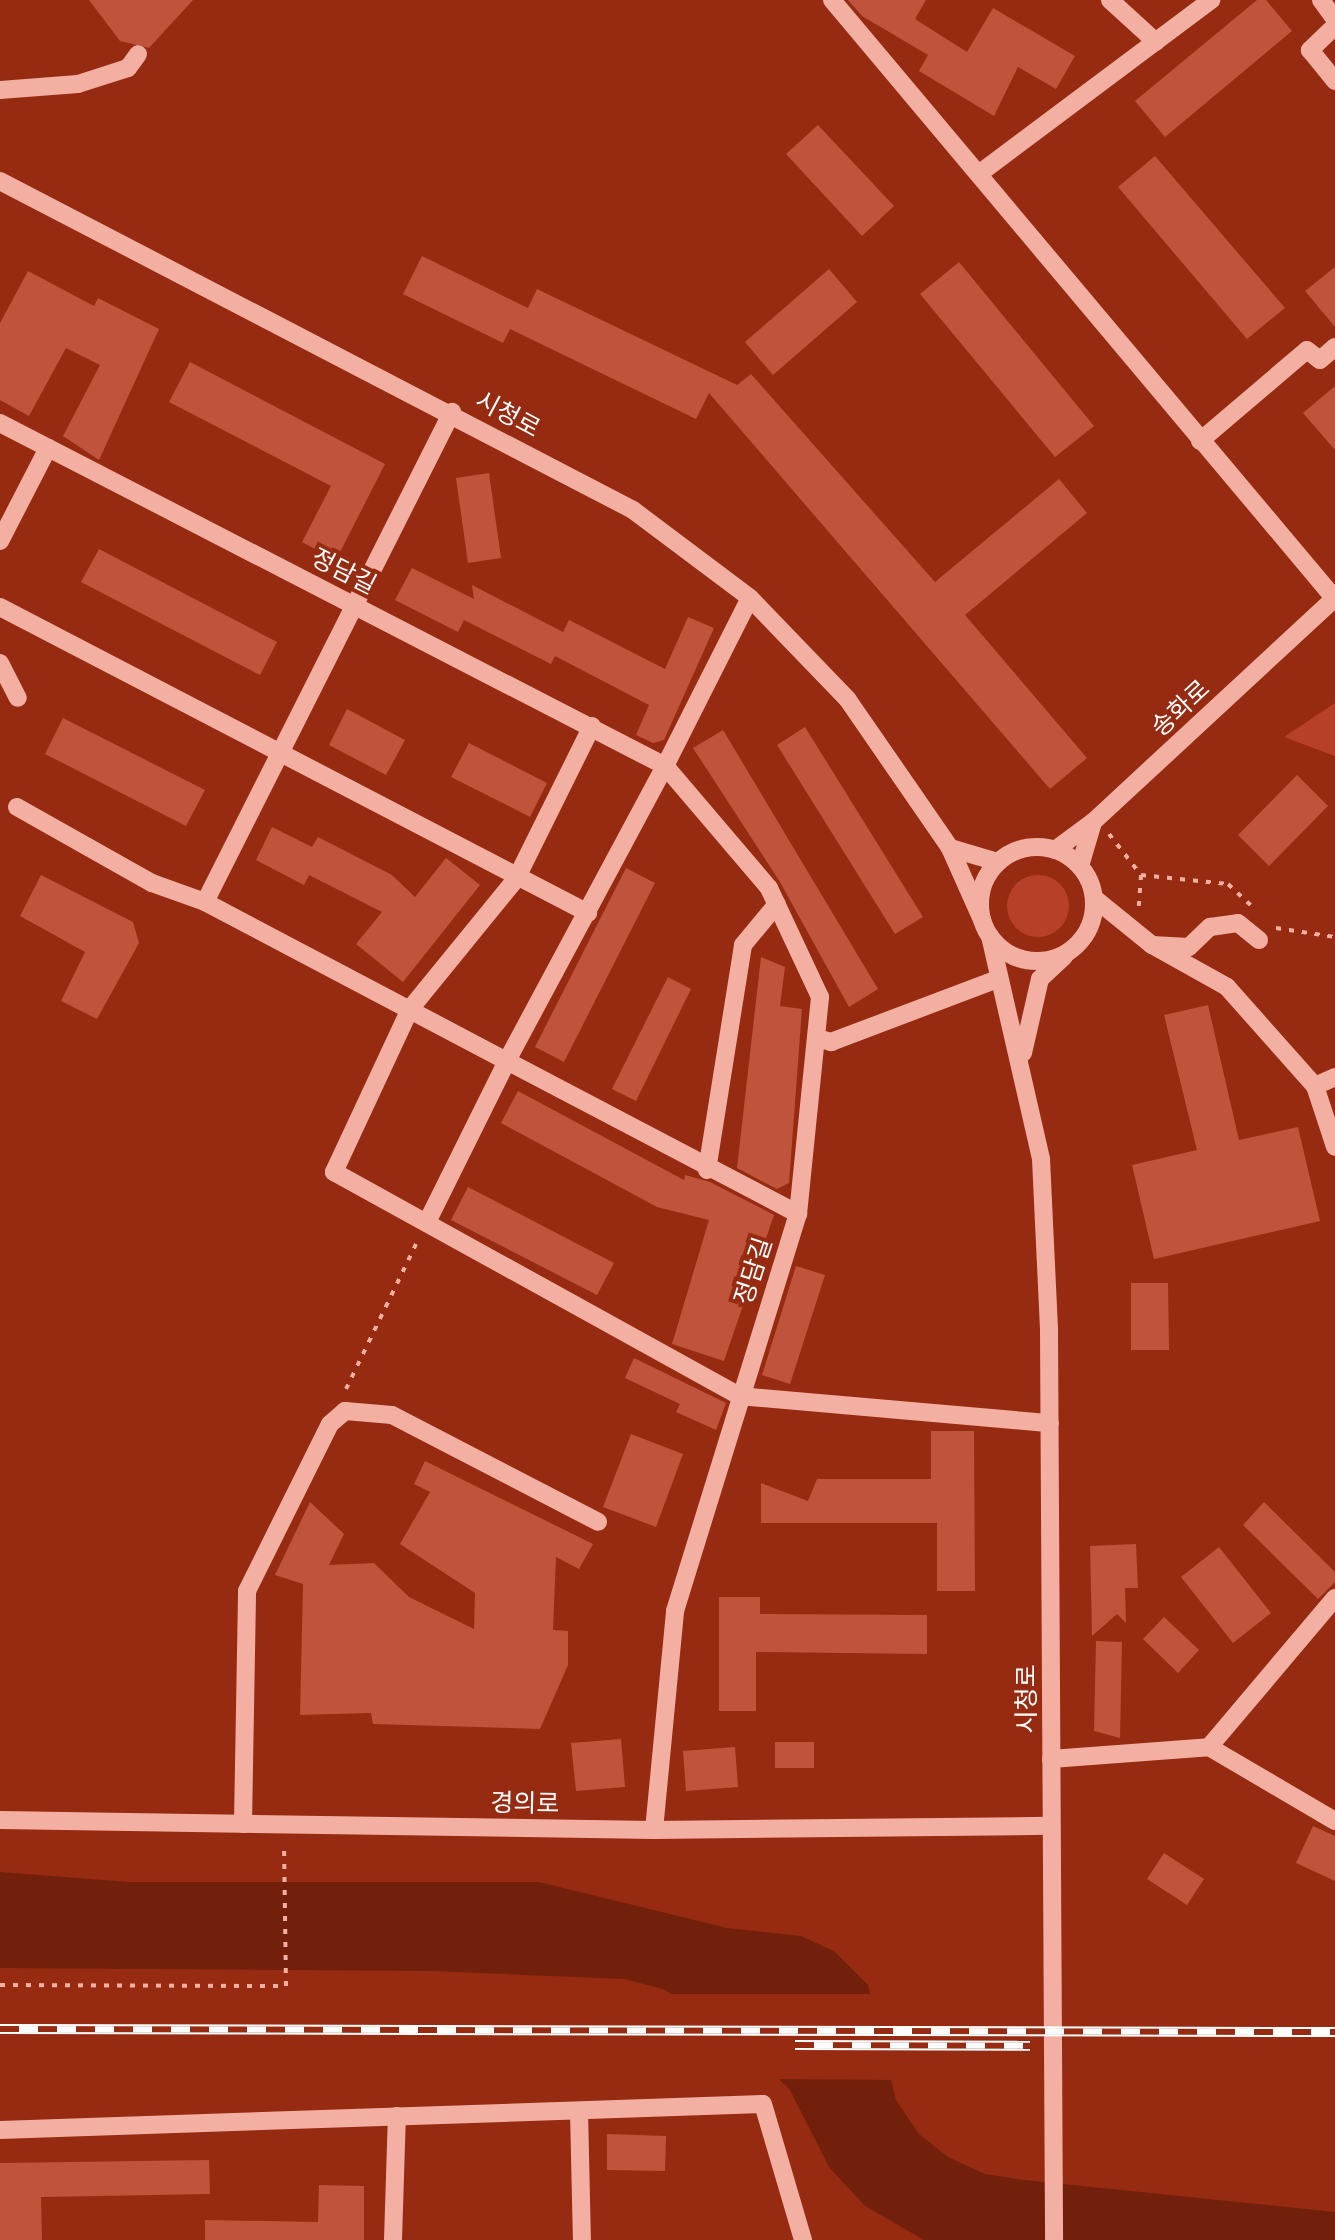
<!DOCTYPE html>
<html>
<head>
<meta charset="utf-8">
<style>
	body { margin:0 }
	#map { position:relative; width:1335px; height:2240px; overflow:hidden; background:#962b12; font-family:Ubuntu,"Noto Sans KR",sans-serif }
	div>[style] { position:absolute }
	.green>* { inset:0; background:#b74128 }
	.round { border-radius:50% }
	.water>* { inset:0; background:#72200b }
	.pier>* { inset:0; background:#962b12 }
	.building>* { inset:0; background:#bf533b }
	.path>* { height:4px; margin-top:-2px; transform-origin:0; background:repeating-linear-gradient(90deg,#f3b0a2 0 5px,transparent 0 13px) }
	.minor>* { height:18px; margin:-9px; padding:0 9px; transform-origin:9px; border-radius:9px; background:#f3b0a2 }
	.minor>.ring { margin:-9px; padding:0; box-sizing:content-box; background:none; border:18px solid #f3b0a2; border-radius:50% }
	.rail>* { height:10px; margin-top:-5px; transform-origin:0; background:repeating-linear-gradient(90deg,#962b12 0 19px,#fff 0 38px); box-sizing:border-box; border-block:2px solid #fff }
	span { translate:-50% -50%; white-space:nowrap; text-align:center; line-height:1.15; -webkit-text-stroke:8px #962b12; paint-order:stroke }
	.street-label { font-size:25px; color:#fff }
</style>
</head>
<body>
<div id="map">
	<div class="green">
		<i style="clip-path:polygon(1335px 703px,1335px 756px,1284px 737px)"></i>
		<i class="round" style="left:1007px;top:875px;width:62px;height:62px"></i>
	</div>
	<div class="water">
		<i style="clip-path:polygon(0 1872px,129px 1882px,539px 1882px,727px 1928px,801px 1936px,834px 1951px,868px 1985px,896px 2100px,919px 2134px,948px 2157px,985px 2174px,1024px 2180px,1335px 2212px,1335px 2240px,924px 2240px,865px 2206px,829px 2167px,790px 2090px,723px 2025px,663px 1989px,624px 1979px,432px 1971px,0 1968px)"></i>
	</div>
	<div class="pier">
		<i style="clip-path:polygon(662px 1994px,875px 1994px,896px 2080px,772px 2079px,720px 2029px)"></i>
	</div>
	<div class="building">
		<i style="clip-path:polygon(89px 0,193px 0,149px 48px,120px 41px)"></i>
		<i style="clip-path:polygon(848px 0,926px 0,915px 19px,967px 52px,993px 8px,1075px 56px,1056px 89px,1018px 67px,994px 116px,919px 71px,928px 55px,862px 16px)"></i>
		<i style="clip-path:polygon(1257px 0,1266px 0,1292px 31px,1165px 137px,1135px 101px)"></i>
		<i style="clip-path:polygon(818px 125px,894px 206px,862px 236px,786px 154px)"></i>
		<i style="clip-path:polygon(1155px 156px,1285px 308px,1247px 339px,1118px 187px)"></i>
		<i style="clip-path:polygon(422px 256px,528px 308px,537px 289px,737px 385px,751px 374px,935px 582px,1059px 479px,1087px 513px,965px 615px,1087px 758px,1050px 789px,709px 393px,696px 419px,510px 329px,503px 343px,403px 294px)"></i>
		<i style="clip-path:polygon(959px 262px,1094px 426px,1055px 457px,920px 294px)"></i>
		<i style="clip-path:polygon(1335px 267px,1335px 327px,1305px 291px)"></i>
		<i style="clip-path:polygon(829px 269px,857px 302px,773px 375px,745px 342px)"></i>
		<i style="clip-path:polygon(28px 271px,94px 306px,98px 298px,159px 329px,99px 460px,63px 436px,100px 365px,66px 348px,29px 416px,0 400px,0 323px)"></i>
		<i style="clip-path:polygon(190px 362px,385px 464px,336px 560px,302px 542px,331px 486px,169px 402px)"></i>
		<i style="clip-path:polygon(1335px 386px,1335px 450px,1303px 413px)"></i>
		<i style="clip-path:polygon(489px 473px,501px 558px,468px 563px,456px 478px)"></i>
		<i style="clip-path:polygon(99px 549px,277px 642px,260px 675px,81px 582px)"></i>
		<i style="clip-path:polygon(412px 568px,474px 599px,472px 585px,563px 632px,569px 620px,665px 669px,688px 617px,714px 628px,664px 740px,653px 743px,636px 735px,649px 705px,555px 656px,551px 664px,464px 620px,458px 632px,395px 600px)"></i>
		<i style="clip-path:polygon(347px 709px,405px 740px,386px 775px,329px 745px)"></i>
		<i style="clip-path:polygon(63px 718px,205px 790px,186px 826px,45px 754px)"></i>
		<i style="clip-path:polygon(805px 727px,923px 917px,895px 934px,777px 745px)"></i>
		<i style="clip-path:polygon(723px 730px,878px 989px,849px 1007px,780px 882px,693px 748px)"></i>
		<i style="clip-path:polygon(469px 743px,547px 783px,530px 817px,451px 777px)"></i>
		<i style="clip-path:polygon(1297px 775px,1328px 806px,1269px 866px,1238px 835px)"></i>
		<i style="clip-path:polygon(272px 827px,312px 847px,318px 837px,392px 875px,415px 897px,446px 858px,480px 885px,403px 982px,356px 944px,382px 912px,309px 875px,304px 885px,256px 860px)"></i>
		<i style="clip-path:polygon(626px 868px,655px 883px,564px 1062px,535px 1047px)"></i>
		<i style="clip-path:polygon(41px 875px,133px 922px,139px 943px,97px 1019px,61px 1001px,85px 952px,20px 916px)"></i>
		<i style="clip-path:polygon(761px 957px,785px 967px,780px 1006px,802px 1009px,789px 1183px,777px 1189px,737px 1168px)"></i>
		<i style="clip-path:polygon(668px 977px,691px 989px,636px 1101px,612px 1089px)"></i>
		<i style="clip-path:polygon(1208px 1005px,1239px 1140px,1298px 1127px,1320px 1221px,1154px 1259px,1132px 1165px,1197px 1150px,1164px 1015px)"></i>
		<i style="clip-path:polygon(518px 1091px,684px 1180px,685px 1175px,710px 1182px,774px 1215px,724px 1361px,672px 1344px,709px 1220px,657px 1207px,501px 1123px)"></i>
		<i style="clip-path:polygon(468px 1187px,614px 1263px,597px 1295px,451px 1220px)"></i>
		<i style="clip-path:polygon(796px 1266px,825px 1275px,790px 1384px,762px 1375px)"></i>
		<i style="clip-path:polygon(1131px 1283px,1168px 1283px,1169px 1350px,1131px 1350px)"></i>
		<i style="clip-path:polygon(634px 1358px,726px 1403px,716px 1430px,676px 1412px,680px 1404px,625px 1378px)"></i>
		<i style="clip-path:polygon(931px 1431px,974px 1431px,975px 1591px,937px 1591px,937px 1523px,761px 1523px,761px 1483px,808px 1501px,817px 1479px,931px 1479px)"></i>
		<i style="clip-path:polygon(631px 1434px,683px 1454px,656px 1527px,603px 1507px)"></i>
		<i style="clip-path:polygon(425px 1461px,593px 1544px,579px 1569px,556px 1557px,553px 1630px,568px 1631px,568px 1665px,540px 1729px,373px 1724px,371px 1713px,300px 1715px,303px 1584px,275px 1575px,310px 1502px,344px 1534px,329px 1565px,374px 1563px,409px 1597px,474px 1629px,475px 1593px,400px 1544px,430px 1492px,414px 1484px)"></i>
		<i style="clip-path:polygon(1264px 1502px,1335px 1572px,1335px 1582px,1318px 1599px,1243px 1525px)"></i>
		<i style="clip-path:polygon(1136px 1544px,1138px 1588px,1125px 1588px,1126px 1623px,1117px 1614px,1092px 1636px,1090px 1546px)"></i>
		<i style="clip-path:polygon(1219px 1547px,1271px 1613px,1233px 1643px,1181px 1577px)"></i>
		<i style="clip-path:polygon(719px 1597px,760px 1597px,760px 1614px,927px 1615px,927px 1654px,756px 1652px,756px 1711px,719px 1711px)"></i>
		<i style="clip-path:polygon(1164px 1617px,1199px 1650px,1178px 1673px,1143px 1639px)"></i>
		<i style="clip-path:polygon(1096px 1641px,1122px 1642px,1120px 1738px,1094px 1731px)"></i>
		<i style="clip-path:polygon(621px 1739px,625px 1787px,576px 1791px,571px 1743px)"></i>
		<i style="clip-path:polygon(775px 1742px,814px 1742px,814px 1768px,775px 1768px)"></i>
		<i style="clip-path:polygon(735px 1747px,738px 1787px,686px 1791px,683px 1751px)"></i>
		<i style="clip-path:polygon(1313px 1826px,1335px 1836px,1335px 1881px,1296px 1863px)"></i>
		<i style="clip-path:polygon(1164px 1853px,1204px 1879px,1187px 1905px,1147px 1879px)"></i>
		<i style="clip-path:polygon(607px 2134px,666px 2136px,665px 2171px,607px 2170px)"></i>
		<i style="clip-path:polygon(209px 2160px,210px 2194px,41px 2197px,42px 2240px,0 2240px,0 2163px)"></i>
		<i style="clip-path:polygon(319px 2185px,364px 2186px,364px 2240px,205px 2240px,205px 2220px,318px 2222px)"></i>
	</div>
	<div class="path">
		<i style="left:1109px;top:834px;width:52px;rotate:52deg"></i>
		<i style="left:1141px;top:875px;width:31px;rotate:94deg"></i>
		<i style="left:1141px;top:875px;width:87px;rotate:5.9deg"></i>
		<i style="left:1228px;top:884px;width:35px;rotate:43deg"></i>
		<i style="left:1276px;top:928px;width:60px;rotate:8.7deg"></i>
		<i style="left:346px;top:1389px;width:165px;rotate:-64.2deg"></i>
		<i style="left:0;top:1985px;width:286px;rotate:0.2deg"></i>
		<i style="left:286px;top:1986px;width:143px;rotate:-90.8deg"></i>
	</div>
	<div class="minor">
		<i style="left:832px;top:0;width:782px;rotate:49.98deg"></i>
		<i style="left:1110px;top:0;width:62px;rotate:42.4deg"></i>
		<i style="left:1321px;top:0;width:24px;rotate:54deg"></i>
		<i style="left:1335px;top:26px;width:35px;rotate:136deg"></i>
		<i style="left:1310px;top:50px;width:40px;rotate:51deg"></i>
		<i style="left:0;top:90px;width:78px;rotate:-4.4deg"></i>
		<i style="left:78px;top:84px;width:52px;rotate:-17.7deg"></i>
		<i style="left:128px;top:68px;width:17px;rotate:-54deg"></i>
		<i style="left:980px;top:173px;width:289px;rotate:-36.8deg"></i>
		<i style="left:0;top:181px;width:713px;rotate:27.46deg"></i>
		<i style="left:633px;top:510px;width:146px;rotate:36.9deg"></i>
		<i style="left:750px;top:598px;width:141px;rotate:46.1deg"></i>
		<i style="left:848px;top:700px;width:180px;rotate:55.4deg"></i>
		<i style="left:950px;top:848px;width:79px;rotate:66deg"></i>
		<i style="left:0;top:423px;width:748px;rotate:27.28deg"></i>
		<i style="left:665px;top:766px;width:188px;rotate:-63.2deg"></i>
		<i style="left:1200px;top:441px;width:140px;rotate:-40.4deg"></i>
		<i style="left:1307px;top:350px;width:16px;rotate:38deg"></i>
		<i style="left:1320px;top:360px;width:20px;rotate:-41deg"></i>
		<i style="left:0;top:541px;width:105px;rotate:-62.7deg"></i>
		<i style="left:0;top:607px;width:663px;rotate:27.49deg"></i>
		<i style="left:0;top:663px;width:39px;rotate:63deg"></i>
		<i style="left:592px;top:726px;width:171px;rotate:116.4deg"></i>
		<i style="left:516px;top:879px;width:168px;rotate:129.2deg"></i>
		<i style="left:410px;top:1009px;width:180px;rotate:115deg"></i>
		<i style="left:334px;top:1172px;width:463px;rotate:28.9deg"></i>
		<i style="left:739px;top:1396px;width:312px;rotate:5deg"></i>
		<i style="left:17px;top:807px;width:155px;rotate:29.4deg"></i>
		<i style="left:152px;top:883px;width:56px;rotate:19.7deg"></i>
		<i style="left:205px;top:902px;width:341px;rotate:27.8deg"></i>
		<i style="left:507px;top:1061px;width:180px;rotate:116.4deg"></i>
		<i class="ring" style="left:980px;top:847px;width:96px;height:96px"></i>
		<i style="left:950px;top:848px;width:50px;rotate:16.3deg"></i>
		<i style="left:1055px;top:850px;width:47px;rotate:-36.4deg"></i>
		<i style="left:1080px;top:866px;width:46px;rotate:-73.5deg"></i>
		<i style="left:1093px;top:822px;width:328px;rotate:-42.8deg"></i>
		<i style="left:1094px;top:898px;width:75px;rotate:39deg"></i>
		<i style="left:1152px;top:945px;width:37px;rotate:3deg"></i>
		<i style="left:1189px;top:947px;width:29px;rotate:-44deg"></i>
		<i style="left:1210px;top:927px;width:28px;rotate:-8deg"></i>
		<i style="left:1238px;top:923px;width:27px;rotate:39deg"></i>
		<i style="left:205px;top:902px;width:549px;rotate:-63.25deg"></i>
		<i style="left:990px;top:936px;width:229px;rotate:77.1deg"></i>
		<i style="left:1041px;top:1159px;width:172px;rotate:87.3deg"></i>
		<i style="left:1049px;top:1331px;width:909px;rotate:89.68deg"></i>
		<i style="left:1152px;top:945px;width:86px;rotate:29.2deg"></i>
		<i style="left:1227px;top:987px;width:132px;rotate:48.4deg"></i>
		<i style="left:1315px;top:1086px;width:64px;rotate:71.8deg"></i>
		<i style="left:817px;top:1038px;width:15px;rotate:16deg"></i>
		<i style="left:831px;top:1042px;width:175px;rotate:-20.7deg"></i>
		<i style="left:1023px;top:1053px;width:76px;rotate:-77.1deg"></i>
		<i style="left:1040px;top:979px;width:33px;rotate:-43deg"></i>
		<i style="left:1315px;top:1086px;width:22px;rotate:-24deg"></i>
		<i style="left:707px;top:1170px;width:228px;rotate:-80.9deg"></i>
		<i style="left:743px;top:945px;width:53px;rotate:-50.3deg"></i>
		<i style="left:1209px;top:1747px;width:146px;rotate:30.4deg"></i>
		<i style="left:1051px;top:1759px;width:158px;rotate:-4.3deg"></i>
		<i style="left:1209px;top:1747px;width:195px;rotate:-49.8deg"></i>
		<i style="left:0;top:1820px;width:654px;rotate:0.88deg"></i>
		<i style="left:654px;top:1830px;width:395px;rotate:-0.6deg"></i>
		<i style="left:243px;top:1824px;width:233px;rotate:-89deg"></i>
		<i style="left:247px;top:1591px;width:186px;rotate:-63.6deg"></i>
		<i style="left:330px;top:1424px;width:20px;rotate:-41deg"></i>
		<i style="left:345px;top:1411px;width:47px;rotate:4.9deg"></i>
		<i style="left:392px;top:1415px;width:232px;rotate:27.4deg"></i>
		<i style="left:654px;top:1830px;width:220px;rotate:-84.5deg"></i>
		<i style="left:675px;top:1611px;width:416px;rotate:-72.8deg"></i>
		<i style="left:798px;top:1214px;width:218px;rotate:-84.2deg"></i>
		<i style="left:820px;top:997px;width:120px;rotate:-115.1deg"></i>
		<i style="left:769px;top:888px;width:160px;rotate:-130.4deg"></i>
		<i style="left:665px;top:766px;width:335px;rotate:118.2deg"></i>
		<i style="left:507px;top:1061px;width:329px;rotate:27.7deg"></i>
		<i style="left:579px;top:2111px;width:129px;rotate:88.7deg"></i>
		<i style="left:0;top:2130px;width:763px;rotate:-1.95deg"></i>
		<i style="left:763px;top:2104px;width:142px;rotate:73.6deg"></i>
		<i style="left:393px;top:2240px;width:124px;rotate:-88.2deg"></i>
	</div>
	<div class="rail">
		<i style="left:0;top:2029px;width:1335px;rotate:0.13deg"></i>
		<i style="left:795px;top:2045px;width:235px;rotate:0.2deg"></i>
	</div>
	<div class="street-label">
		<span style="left:508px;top:414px;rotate:28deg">시청로</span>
		<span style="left:344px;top:571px;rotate:27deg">정담길</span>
		<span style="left:1180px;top:708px;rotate:-43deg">송화로</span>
		<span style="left:753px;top:1271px;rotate:-72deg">정담길</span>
		<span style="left:1026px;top:1699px;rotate:-90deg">시청로</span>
		<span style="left:525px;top:1803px;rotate:1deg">경의로</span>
	</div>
</div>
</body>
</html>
